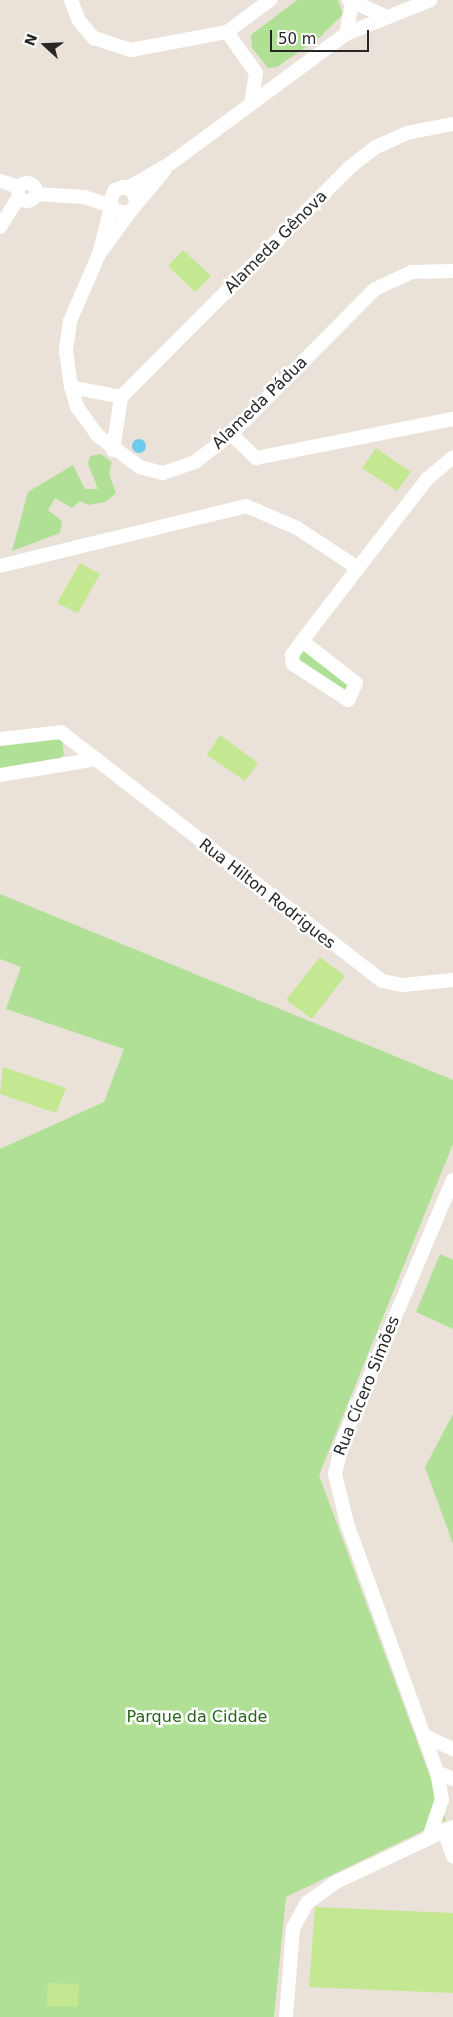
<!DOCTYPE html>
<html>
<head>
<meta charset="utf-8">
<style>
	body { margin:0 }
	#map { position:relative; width:453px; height:2017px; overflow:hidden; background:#eae2d9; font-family:"DejaVu Sans",sans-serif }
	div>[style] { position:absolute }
	.green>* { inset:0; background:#afe095 }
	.pitch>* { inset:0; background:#c4e891 }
	.water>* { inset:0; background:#6ccbec }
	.round { border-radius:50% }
	.minor>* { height:14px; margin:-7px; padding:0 7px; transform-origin:7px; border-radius:7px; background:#fff }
	.minor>.ring { margin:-7px; padding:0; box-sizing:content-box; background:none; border:14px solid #fff; border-radius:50% }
	span { translate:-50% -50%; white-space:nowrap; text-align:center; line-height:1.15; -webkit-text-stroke:5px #fff; paint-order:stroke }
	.street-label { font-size:16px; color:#272727 }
	.park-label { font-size:16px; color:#29621a }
	.north { position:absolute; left:20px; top:20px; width:50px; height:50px; -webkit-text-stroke:4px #fff; paint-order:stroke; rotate:290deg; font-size:14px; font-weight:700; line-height:20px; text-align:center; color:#272727 }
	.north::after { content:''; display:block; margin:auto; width:18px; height:22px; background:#272727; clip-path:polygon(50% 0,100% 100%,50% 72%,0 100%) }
	.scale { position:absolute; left:270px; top:30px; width:99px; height:22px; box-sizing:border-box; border:2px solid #272727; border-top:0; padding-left:6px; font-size:15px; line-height:18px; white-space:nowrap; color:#272727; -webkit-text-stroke:4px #fff; paint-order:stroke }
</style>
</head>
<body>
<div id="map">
	<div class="green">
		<i style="clip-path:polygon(297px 0,338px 0,343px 14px,319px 38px,277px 67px,268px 68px,252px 48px,251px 35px)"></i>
		<i style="clip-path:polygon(101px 454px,112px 462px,109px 474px,116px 493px,105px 502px,89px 505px,80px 501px,72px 508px,55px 498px,48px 510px,62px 521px,60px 533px,12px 551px,28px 492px,73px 465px,85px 489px,98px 489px,88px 464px,90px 456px)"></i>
		<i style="clip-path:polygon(303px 643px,356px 682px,345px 696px,291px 657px)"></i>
		<i style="clip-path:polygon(51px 735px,62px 739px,64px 755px,53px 764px,0 772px,0 743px)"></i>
		<i style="clip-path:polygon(0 894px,453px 1080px,453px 1144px,319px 1475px,446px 1820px,286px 1897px,274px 2017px,0 2017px,0 1149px,104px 1102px,124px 1049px,6px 1009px,21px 967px,0 959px)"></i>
		<i style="clip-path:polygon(440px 1254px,453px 1260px,453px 1329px,416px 1312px)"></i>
		<i style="clip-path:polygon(453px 1414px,453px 1544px,425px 1467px)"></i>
	</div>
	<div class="pitch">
		<i style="clip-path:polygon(183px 250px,211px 276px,195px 292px,168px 266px)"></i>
		<i style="clip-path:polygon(376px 448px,411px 472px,397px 491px,362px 468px)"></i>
		<i style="clip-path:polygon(80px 563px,100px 574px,78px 613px,57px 603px)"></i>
		<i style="clip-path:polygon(220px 735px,258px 763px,245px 781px,207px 755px)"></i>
		<i style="clip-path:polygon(320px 957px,345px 976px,312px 1019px,286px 1000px)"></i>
		<i style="clip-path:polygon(3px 1067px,66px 1088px,56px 1113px,0 1094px)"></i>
		<i style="clip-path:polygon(315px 1907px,453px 1913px,453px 1993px,309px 1987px)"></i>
		<i style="clip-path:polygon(48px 1983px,79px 1984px,78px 2007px,47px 2006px)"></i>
	</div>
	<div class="water">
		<i class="round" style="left:132px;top:439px;width:14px;height:14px"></i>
	</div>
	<div class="minor">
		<i style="left:71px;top:0;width:22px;rotate:69deg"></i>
		<i style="left:79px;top:21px;width:23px;rotate:49deg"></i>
		<i style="left:94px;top:38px;width:39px;rotate:18deg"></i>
		<i style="left:131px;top:50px;width:98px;rotate:-10.6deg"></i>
		<i style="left:227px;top:32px;width:54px;rotate:-36.7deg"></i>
		<i style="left:349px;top:0;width:42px;rotate:24.1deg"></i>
		<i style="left:227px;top:32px;width:50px;rotate:54.7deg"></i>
		<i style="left:256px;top:73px;width:31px;rotate:99deg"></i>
		<i style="left:346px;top:34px;width:32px;rotate:-79deg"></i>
		<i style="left:0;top:181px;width:20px;rotate:18deg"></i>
		<i class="ring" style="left:18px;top:183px;width:4px;height:4px"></i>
		<i style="left:128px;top:188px;width:50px;rotate:-30.2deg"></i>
		<i style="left:171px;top:163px;width:217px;rotate:-36.4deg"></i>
		<i style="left:346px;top:34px;width:91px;rotate:-22deg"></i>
		<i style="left:36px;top:194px;width:48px;rotate:3.6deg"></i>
		<i style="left:84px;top:197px;width:28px;rotate:18deg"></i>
		<i style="left:137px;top:202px;width:13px;rotate:-113deg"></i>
		<i style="left:132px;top:190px;width:9px;rotate:-162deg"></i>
		<i style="left:123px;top:187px;width:9px;rotate:159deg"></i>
		<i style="left:115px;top:190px;width:12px;rotate:114deg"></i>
		<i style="left:110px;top:201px;width:11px;rotate:63deg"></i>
		<i style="left:115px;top:211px;width:14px;rotate:8deg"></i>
		<i style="left:129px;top:213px;width:55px;rotate:-50.2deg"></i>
		<i style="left:111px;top:207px;width:49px;rotate:104.3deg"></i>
		<i style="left:99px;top:254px;width:73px;rotate:113.4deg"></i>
		<i style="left:70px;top:321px;width:30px;rotate:98deg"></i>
		<i style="left:66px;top:351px;width:36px;rotate:82deg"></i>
		<i style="left:71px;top:387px;width:21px;rotate:73deg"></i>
		<i style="left:77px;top:407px;width:34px;rotate:54deg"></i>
		<i style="left:97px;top:435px;width:54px;rotate:36.7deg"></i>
		<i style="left:140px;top:467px;width:24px;rotate:15deg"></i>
		<i style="left:163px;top:473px;width:34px;rotate:-19deg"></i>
		<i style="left:195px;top:462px;width:46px;rotate:-37.9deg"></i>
		<i style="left:231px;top:434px;width:204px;rotate:-45.2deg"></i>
		<i style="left:375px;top:289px;width:41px;rotate:-24.7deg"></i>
		<i style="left:412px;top:272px;width:41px;rotate:-1.4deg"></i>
		<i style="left:0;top:227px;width:36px;rotate:-58deg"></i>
		<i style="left:103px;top:249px;width:44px;rotate:-54.2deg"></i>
		<i style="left:71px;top:387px;width:51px;rotate:11.3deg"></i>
		<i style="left:231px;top:434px;width:35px;rotate:44deg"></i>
		<i style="left:256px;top:458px;width:201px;rotate:-11.2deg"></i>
		<i style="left:113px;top:450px;width:54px;rotate:-81.4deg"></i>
		<i style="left:121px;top:397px;width:325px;rotate:-45.1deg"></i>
		<i style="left:350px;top:167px;width:33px;rotate:-38deg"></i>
		<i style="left:376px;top:147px;width:34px;rotate:-24deg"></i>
		<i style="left:407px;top:133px;width:47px;rotate:-11.1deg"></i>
		<i style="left:0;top:566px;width:253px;rotate:-13.7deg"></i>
		<i style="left:246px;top:506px;width:56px;rotate:23.3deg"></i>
		<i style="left:297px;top:528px;width:73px;rotate:33.3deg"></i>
		<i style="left:302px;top:641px;width:68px;rotate:37.9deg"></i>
		<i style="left:356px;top:683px;width:19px;rotate:115deg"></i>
		<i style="left:348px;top:700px;width:66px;rotate:-146.8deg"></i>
		<i style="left:293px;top:664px;width:9px;rotate:-96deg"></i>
		<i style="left:292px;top:655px;width:17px;rotate:-54deg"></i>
		<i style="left:302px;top:641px;width:92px;rotate:-52.5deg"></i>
		<i style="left:358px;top:568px;width:113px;rotate:-52.2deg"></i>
		<i style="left:427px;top:479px;width:34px;rotate:-40deg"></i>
		<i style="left:0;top:739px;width:61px;rotate:-6.5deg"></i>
		<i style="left:61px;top:732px;width:406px;rotate:37.8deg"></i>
		<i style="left:382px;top:981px;width:21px;rotate:11deg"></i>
		<i style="left:403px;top:985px;width:50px;rotate:-5.7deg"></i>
		<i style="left:0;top:775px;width:98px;rotate:-9.4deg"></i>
		<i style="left:427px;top:1737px;width:29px;rotate:25deg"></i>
		<i style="left:437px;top:1772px;width:17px;rotate:24deg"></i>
		<i style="left:444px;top:1830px;width:28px;rotate:71deg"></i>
		<i style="left:429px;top:1837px;width:39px;rotate:-71deg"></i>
		<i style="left:442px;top:1800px;width:28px;rotate:-100deg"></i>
		<i style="left:437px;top:1772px;width:265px;rotate:-109.9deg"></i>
		<i style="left:347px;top:1523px;width:50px;rotate:-103.8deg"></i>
		<i style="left:335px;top:1474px;width:35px;rotate:-77deg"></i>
		<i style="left:343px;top:1440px;width:282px;rotate:-67.1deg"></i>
		<i style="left:286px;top:2017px;width:89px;rotate:-85.5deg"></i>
		<i style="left:293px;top:1928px;width:29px;rotate:-61deg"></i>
		<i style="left:307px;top:1903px;width:36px;rotate:-36deg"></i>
		<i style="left:336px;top:1882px;width:129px;rotate:-25.2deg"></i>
	</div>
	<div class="street-label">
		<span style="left:276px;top:242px;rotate:-45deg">Alameda Gênova</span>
		<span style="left:260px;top:403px;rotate:-44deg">Alameda Pádua</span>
		<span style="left:267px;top:894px;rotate:38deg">Rua Hilton Rodrigues</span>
		<span style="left:367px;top:1386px;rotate:-68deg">Rua Cícero Simões</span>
	</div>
	<div class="park-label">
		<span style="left:197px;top:1717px">Parque da Cidade</span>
	</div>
	<div class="north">N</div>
	<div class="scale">50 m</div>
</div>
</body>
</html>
